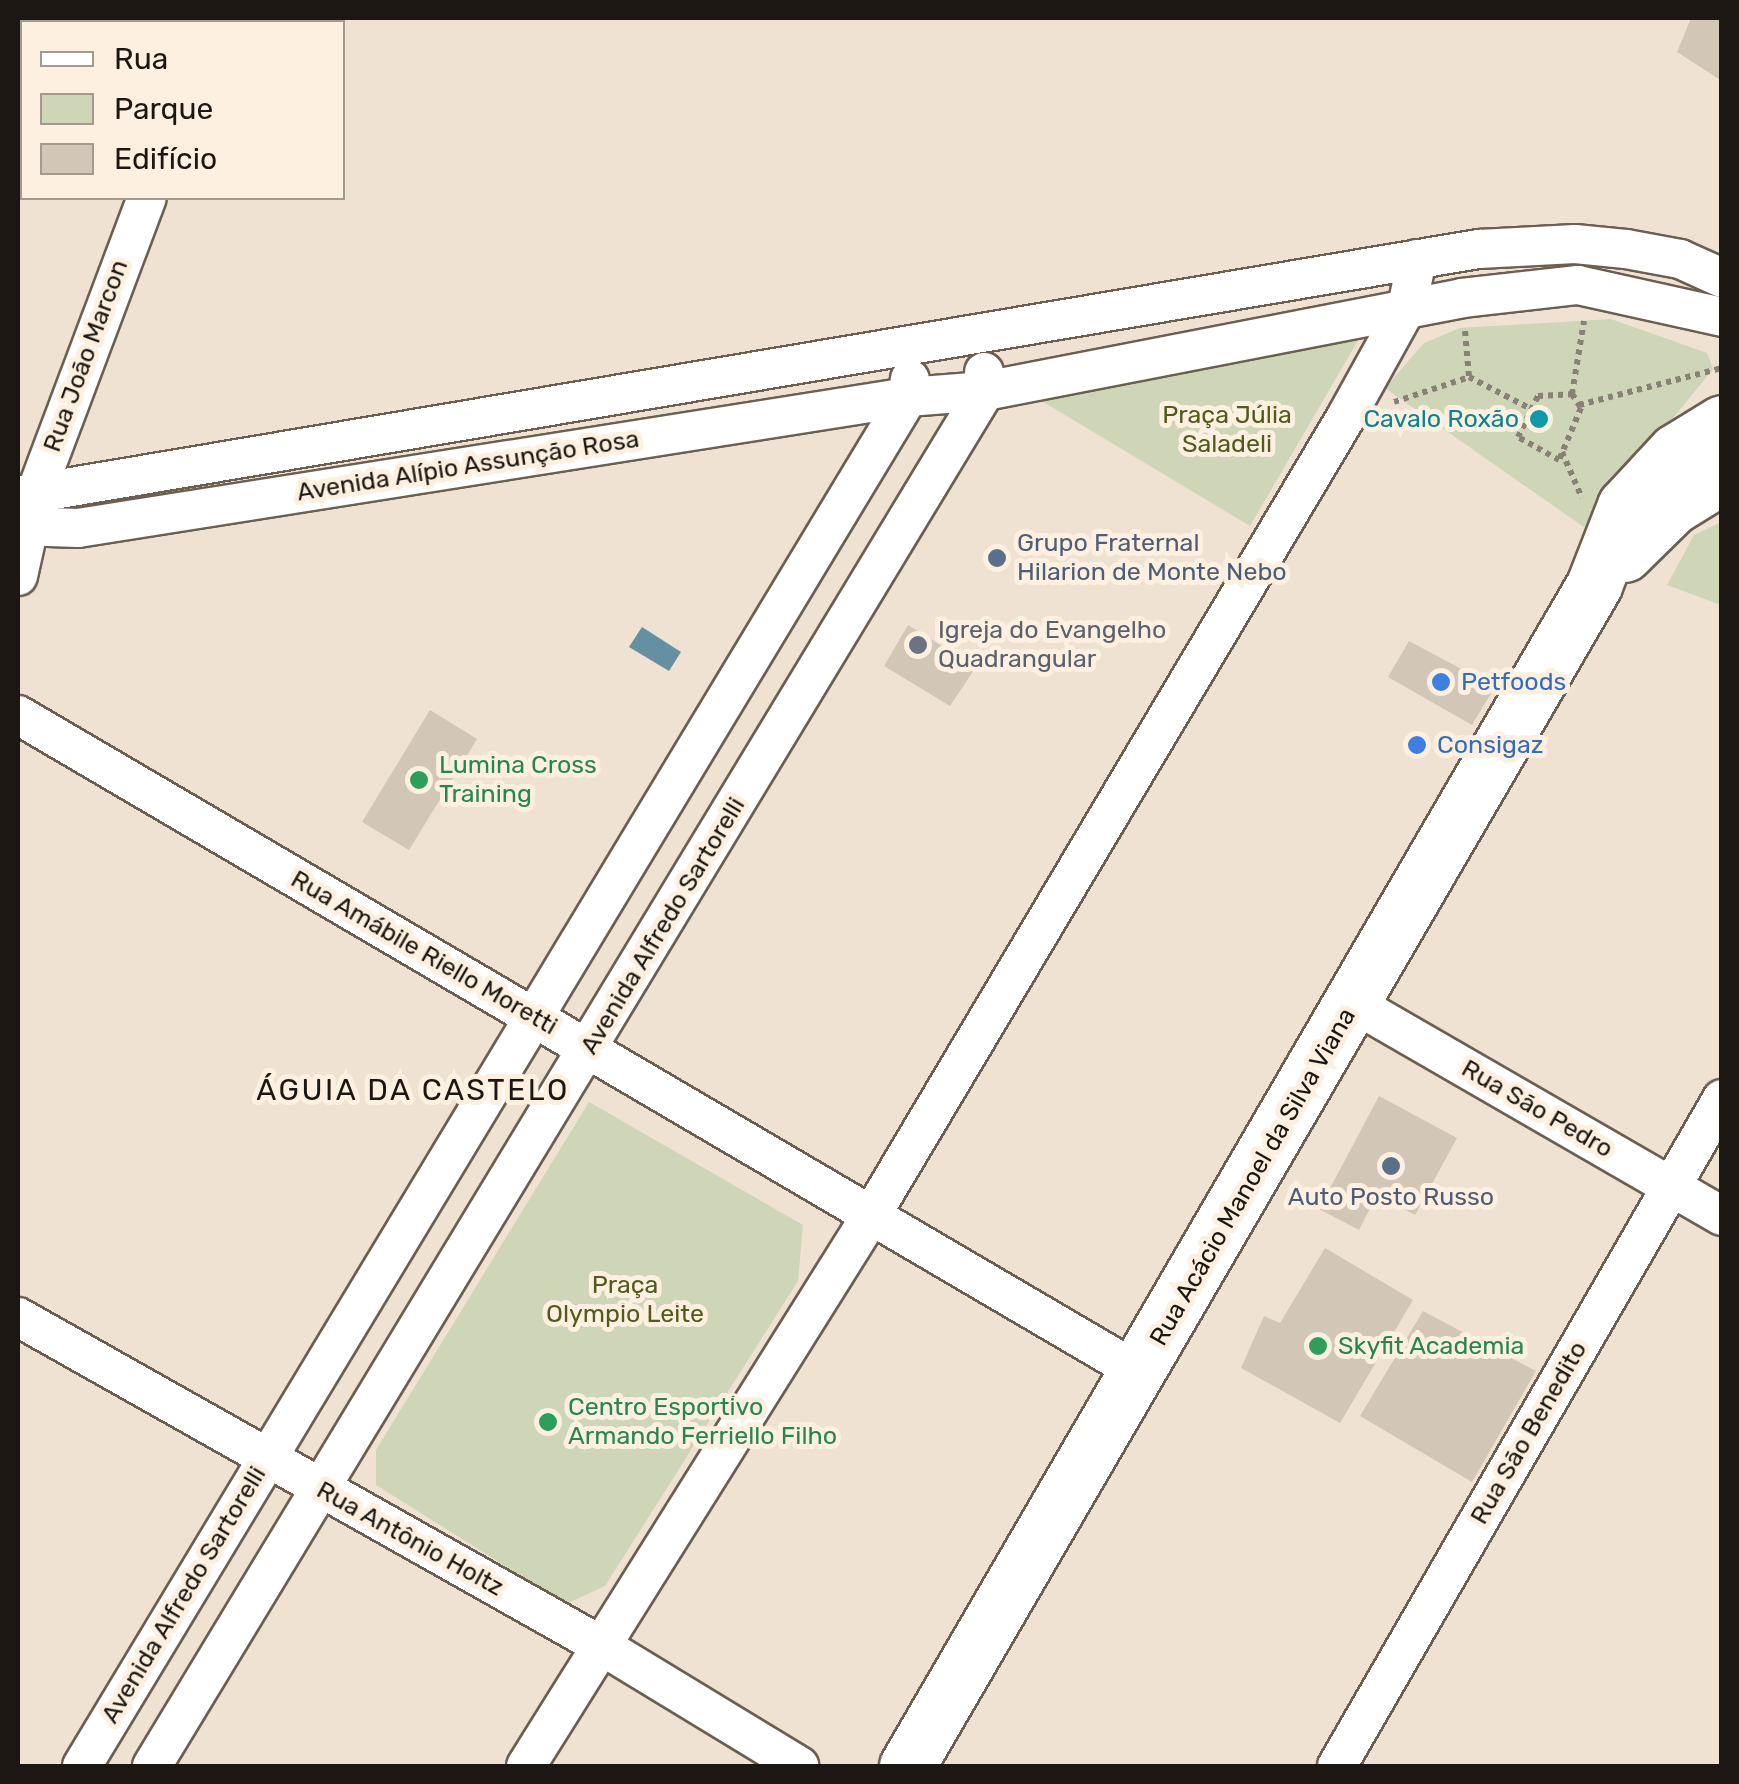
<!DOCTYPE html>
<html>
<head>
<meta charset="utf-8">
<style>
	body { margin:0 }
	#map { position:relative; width:1739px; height:1784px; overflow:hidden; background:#efe2d2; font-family:Rubik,sans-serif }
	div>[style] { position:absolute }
	.green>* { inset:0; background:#cfd5b7 }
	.water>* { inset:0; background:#6590a2 }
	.building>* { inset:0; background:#d2c6b6 }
	.path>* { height:6px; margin-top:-3px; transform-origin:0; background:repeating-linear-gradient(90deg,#8a8176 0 5px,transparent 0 10px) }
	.roads { filter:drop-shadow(2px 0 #6a5f51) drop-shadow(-2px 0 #6a5f51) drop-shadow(0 2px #6a5f51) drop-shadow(0 -2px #6a5f51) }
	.street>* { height:38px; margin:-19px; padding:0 19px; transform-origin:19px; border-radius:19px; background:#fff }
	.secondary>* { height:55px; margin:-27.5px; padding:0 27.5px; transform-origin:27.5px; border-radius:27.5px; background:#fff }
	.dots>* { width:28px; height:28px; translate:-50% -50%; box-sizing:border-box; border:5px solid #fdf0e0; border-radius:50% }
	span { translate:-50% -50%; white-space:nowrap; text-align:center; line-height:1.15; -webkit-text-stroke:10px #fdf0e0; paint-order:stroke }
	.street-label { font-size:25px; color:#1c1712 }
	.park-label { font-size:25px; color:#525a1d }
	.culture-label { font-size:25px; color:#0d838f }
	.right { translate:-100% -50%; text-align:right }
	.service-label { font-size:25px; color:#4e5e75 }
	.left { translate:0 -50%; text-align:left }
	.worship-label { font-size:25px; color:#5b616d }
	.shop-label { font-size:25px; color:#366cbe }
	.leisure-label { font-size:25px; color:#27864d }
	.quarter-label { font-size:30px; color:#1c1712; letter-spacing:2.5px }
	.frame { position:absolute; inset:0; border:20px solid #1c1712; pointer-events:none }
	.legend { position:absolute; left:20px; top:20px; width:325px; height:180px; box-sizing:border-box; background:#fdf0e0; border:2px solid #a3998e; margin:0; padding:12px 18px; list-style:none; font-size:30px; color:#1c1712 }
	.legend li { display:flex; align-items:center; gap:20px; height:50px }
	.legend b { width:50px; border:2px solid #a3998e }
</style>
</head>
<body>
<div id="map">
	<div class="green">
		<i style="clip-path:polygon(1611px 319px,1707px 353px,1713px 369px,1656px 439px,1598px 537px,1385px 388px,1424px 343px,1460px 328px)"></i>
		<i style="clip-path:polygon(1360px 337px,1250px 526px,1035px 397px)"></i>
		<i style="clip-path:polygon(1721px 522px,1721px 605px,1667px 585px,1694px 535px)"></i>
		<i style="clip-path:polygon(589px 1102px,803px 1225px,798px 1281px,605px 1586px,566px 1604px,376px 1485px,376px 1450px)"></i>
	</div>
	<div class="water">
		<i style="clip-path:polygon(642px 627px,681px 652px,669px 671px,629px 647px)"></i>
	</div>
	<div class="building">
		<i style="clip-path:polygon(1691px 18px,1722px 18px,1722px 81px,1677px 52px)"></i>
		<i style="clip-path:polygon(908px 625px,976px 667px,950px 706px,884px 666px)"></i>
		<i style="clip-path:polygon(1409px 641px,1495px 687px,1472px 725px,1388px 677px)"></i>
		<i style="clip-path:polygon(430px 710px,477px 739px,409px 850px,362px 822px)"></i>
		<i style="clip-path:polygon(1379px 1096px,1457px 1138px,1415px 1215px,1377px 1195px,1359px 1230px,1319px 1209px)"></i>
		<i style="clip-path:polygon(1325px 1248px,1413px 1300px,1340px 1423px,1241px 1368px,1264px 1316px,1280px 1323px)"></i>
		<i style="clip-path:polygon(1423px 1311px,1536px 1371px,1472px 1482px,1360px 1416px)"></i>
	</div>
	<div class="path">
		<i style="left:1465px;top:331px;width:46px;rotate:85deg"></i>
		<i style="left:1469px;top:377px;width:68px;rotate:27.3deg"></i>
		<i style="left:1572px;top:394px;width:17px;rotate:57deg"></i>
		<i style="left:1581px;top:408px;width:56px;rotate:112.9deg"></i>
		<i style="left:1559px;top:460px;width:47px;rotate:-150.7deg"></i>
		<i style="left:1518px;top:437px;width:46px;rotate:-64deg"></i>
		<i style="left:1538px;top:396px;width:34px;rotate:-3deg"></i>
		<i style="left:1572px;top:394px;width:74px;rotate:-80.7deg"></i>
		<i style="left:1394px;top:402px;width:79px;rotate:-18.4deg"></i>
		<i style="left:1579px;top:405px;width:148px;rotate:-14.5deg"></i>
		<i style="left:1562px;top:452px;width:50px;rotate:66.5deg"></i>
	</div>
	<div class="roads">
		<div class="street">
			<i style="left:219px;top:22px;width:4px;rotate:-63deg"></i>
			<i style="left:18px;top:496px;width:1482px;rotate:-9.6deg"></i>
			<i style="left:1479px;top:249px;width:96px;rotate:-3deg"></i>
			<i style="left:1575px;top:244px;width:51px;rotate:5.6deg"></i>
			<i style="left:1626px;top:249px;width:55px;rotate:10.5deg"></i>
			<i style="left:1680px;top:259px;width:46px;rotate:24.3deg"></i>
			<i style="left:18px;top:526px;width:60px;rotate:1.9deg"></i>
			<i style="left:78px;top:528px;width:840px;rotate:-8.97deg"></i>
			<i style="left:908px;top:397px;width:77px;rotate:-4.5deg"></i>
			<i style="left:985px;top:391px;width:486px;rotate:-11deg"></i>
			<i style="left:1462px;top:298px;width:117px;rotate:-6.4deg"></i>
			<i style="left:1578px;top:285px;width:148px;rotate:12.5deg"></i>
			<i style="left:18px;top:576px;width:88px;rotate:-77.5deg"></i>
			<i style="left:37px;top:490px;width:312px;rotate:-69.4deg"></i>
			<i style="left:18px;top:715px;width:1301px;rotate:30.39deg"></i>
			<i style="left:1353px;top:1003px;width:426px;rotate:30deg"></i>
			<i style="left:18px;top:1317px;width:670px;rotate:29.4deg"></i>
			<i style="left:602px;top:1646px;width:231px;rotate:31.3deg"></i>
			<i style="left:82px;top:1766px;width:1599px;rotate:-58.89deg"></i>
			<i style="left:908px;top:397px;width:18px;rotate:-84deg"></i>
			<i style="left:152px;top:1766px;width:1608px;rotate:-58.79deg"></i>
			<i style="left:985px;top:391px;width:19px;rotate:-93deg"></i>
			<i style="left:526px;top:1766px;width:651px;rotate:-57.92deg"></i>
			<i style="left:872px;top:1214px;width:927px;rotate:-59.26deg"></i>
			<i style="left:1346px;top:417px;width:126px;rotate:-61deg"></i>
			<i style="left:1407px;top:307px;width:49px;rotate:-78.2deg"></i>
			<i style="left:1337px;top:1766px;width:770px;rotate:-60.01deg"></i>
		</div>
		<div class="secondary">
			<i style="left:1624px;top:554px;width:67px;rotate:-44.4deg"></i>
			<i style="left:1672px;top:507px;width:59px;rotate:-31.8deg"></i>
			<i style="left:907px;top:1766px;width:1366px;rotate:-59.81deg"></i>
			<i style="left:1594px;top:585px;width:85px;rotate:-68.6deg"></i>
			<i style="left:1625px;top:506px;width:74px;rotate:-47.2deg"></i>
			<i style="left:1675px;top:452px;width:55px;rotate:-31.7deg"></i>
		</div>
	</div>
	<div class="dots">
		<i style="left:1539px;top:419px;background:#0f9aa8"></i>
		<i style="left:997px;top:558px;background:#5c6f8a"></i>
		<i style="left:918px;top:645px;background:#6b7280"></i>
		<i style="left:1441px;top:682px;background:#3f7fe0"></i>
		<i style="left:1417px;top:745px;background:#3f7fe0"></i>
		<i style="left:419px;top:780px;background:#2e9e5b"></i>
		<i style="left:1391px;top:1166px;background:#5c6f8a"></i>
		<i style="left:1318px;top:1346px;background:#2e9e5b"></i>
		<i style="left:548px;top:1422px;background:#2e9e5b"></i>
	</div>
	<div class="street-label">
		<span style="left:86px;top:356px;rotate:-70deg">Rua João Marcon</span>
		<span style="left:468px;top:466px;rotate:-9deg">Avenida Alípio Assunção Rosa</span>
		<span style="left:663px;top:926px;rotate:-59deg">Avenida Alfredo Sartorelli</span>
		<span style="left:424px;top:953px;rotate:30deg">Rua Amábile Riello Moretti</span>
		<span style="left:1537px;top:1109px;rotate:30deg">Rua São Pedro</span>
		<span style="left:1253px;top:1177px;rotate:-60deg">Rua Acácio Manoel da Silva Viana</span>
		<span style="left:1529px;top:1433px;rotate:-60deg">Rua São Benedito</span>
		<span style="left:410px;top:1539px;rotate:29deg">Rua Antônio Holtz</span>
		<span style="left:184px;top:1595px;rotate:-59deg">Avenida Alfredo Sartorelli</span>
	</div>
	<div class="park-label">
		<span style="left:1227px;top:430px">Praça Júlia<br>Saladeli</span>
		<span style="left:625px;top:1300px">Praça<br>Olympio Leite</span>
	</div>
	<div class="culture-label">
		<span class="right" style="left:1519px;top:419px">Cavalo Roxão</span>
	</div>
	<div class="service-label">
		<span class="left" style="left:1017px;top:558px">Grupo Fraternal<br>Hilarion de Monte Nebo</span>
		<span style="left:1391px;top:1197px">Auto Posto Russo</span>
	</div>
	<div class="worship-label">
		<span class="left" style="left:938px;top:645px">Igreja do Evangelho<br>Quadrangular</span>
	</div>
	<div class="shop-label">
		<span class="left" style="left:1461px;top:682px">Petfoods</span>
		<span class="left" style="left:1437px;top:745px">Consigaz</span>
	</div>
	<div class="leisure-label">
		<span class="left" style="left:439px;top:780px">Lumina Cross<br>Training</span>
		<span class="left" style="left:1338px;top:1346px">Skyfit Academia</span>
		<span class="left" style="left:568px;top:1422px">Centro Esportivo<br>Armando Ferriello Filho</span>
	</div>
	<div class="quarter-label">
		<span style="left:413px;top:1090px">ÁGUIA DA CASTELO</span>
	</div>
	<div class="frame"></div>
	<ul class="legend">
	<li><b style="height:12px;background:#fff"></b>Rua</li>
	<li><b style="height:28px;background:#cfd5b7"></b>Parque</li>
	<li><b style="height:28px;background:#d2c6b6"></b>Edifício</li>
	</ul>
</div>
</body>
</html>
